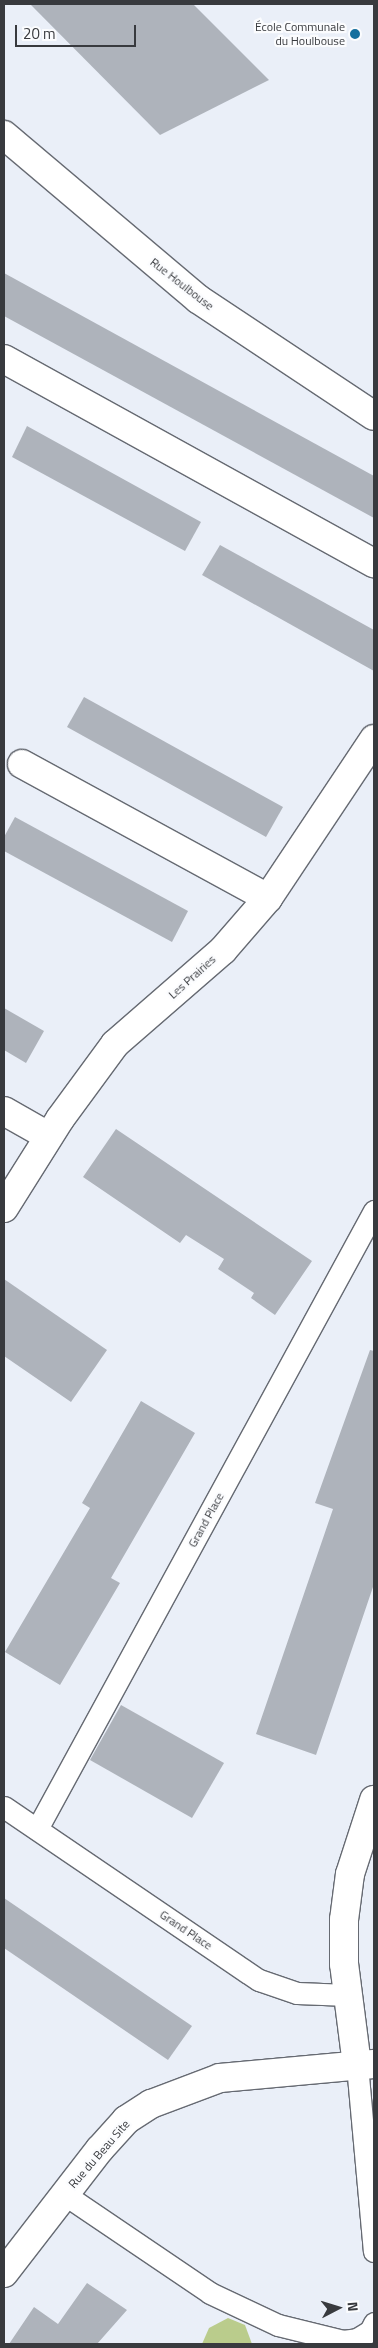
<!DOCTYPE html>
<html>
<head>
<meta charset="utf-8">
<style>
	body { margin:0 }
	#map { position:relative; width:378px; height:2348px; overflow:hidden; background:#eaeff8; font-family:"Titillium Web",sans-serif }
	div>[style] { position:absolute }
	.green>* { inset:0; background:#bacc8c }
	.building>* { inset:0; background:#aeb3bb }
	.roads { filter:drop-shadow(1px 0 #666a72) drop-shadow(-1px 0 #666a72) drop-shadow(0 1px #666a72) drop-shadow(0 -1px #666a72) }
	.service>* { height:21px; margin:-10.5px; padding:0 10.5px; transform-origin:10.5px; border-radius:10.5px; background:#fff }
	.minor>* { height:28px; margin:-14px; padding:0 14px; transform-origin:14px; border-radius:14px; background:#fff }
	.dots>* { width:14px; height:14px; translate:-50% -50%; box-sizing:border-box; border:2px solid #fbfcfe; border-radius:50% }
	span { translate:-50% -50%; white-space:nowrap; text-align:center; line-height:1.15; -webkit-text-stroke:4.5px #fbfcfe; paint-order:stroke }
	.poi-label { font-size:12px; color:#383a3e }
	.right { translate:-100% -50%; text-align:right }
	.street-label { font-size:12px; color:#383a3e }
	.frame { position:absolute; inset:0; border:5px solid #383a3e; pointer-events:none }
	.north { position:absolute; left:313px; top:2283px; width:50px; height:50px; -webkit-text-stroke:4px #fbfcfe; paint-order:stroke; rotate:85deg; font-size:14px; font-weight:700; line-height:20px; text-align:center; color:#383a3e }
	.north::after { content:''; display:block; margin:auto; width:18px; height:22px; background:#383a3e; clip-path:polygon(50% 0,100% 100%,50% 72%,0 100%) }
	.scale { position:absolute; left:15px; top:25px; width:121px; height:22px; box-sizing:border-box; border:2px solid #383a3e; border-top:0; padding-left:6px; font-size:15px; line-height:18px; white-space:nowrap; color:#383a3e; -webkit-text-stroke:4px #fbfcfe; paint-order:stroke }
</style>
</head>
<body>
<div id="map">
	<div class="green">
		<i style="clip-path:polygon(228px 2318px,245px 2325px,252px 2344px,202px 2344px,209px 2328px)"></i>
	</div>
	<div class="building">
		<i style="clip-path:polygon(30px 4px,193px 4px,269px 80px,160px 135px)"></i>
		<i style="clip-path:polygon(4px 273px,374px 476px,374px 518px,4px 316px)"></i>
		<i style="clip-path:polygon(27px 426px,201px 522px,185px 551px,12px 457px)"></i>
		<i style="clip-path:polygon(220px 545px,374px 630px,374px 671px,202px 575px)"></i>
		<i style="clip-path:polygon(84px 697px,283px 807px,266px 837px,67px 727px)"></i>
		<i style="clip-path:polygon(15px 817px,188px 911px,172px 942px,4px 851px,4px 837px)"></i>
		<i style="clip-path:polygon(4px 1008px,44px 1031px,26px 1063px,4px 1050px)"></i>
		<i style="clip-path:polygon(116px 1129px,312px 1261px,275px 1315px,251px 1298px,254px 1293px,218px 1269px,224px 1259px,186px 1235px,180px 1243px,83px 1177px)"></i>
		<i style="clip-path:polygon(4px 1279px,107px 1350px,71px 1402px,4px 1356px)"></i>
		<i style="clip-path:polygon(370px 1350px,374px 1351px,374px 1584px,316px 1755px,256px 1734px,333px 1509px,315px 1503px)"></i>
		<i style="clip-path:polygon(141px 1401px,195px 1433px,111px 1578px,120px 1583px,60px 1685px,5px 1652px,90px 1508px,82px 1503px)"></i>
		<i style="clip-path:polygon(121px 1705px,224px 1763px,192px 1818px,90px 1760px)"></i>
		<i style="clip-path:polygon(4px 1898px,192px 2026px,168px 2060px,4px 1948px)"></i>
		<i style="clip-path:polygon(87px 2283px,127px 2310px,97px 2344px,9px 2344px,34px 2307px,58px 2324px)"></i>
	</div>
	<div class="roads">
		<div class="service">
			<i style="left:4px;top:1807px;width:308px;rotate:34.2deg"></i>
			<i style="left:259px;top:1980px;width:40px;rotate:18.9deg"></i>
			<i style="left:297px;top:1993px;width:51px;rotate:2.2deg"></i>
			<i style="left:37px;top:1829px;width:704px;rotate:-61.4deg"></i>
			<i style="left:357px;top:2065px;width:187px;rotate:84.8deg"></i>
			<i style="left:64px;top:2194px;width:176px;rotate:34.1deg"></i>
			<i style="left:210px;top:2293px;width:75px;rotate:25.2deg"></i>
			<i style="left:278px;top:2325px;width:67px;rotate:13.8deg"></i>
			<i style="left:343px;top:2341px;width:14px;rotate:-8deg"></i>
			<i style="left:357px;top:2339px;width:15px;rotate:-32deg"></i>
			<i style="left:370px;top:2331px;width:9px;rotate:-63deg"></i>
		</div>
		<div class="minor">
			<i style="left:4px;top:135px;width:254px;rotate:40.2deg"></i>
			<i style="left:198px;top:299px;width:211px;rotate:33.6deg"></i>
			<i style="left:4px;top:359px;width:423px;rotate:28.9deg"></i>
			<i style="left:22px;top:764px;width:280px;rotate:28.6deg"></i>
			<i style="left:4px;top:1111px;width:51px;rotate:29.6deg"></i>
			<i style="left:4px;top:1208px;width:105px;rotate:-57.8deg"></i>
			<i style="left:60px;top:1119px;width:93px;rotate:-53.7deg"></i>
			<i style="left:115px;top:1044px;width:143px;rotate:-41deg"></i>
			<i style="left:223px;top:950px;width:69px;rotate:-49.1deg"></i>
			<i style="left:268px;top:898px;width:191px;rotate:-56.3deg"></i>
			<i style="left:357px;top:2065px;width:102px;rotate:-97.3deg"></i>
			<i style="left:344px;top:1964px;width:44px;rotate:-90deg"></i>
			<i style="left:344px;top:1920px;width:46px;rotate:-82.6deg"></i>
			<i style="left:350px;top:1874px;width:78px;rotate:-72deg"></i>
			<i style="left:4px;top:2273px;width:157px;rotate:-52.3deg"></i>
			<i style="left:100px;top:2149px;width:39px;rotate:-48deg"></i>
			<i style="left:126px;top:2120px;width:30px;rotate:-33deg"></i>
			<i style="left:151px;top:2104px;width:74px;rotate:-20.6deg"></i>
			<i style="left:220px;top:2078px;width:155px;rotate:-5.2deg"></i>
		</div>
	</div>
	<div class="dots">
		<i style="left:355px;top:34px;background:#156f9e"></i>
	</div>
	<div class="poi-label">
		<span class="right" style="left:345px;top:34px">École Communale<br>du Houlbouse</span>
	</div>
	<div class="street-label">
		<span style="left:182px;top:284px;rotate:38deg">Rue Houlbouse</span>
		<span style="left:192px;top:977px;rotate:-42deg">Les Prairies</span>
		<span style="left:206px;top:1520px;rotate:-61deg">Grand Place</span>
		<span style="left:186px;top:1930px;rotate:34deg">Grand Place</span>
		<span style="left:99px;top:2154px;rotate:-49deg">Rue du Beau Site</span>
	</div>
	<div class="frame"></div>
	<div class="north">N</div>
	<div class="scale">20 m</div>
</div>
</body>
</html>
